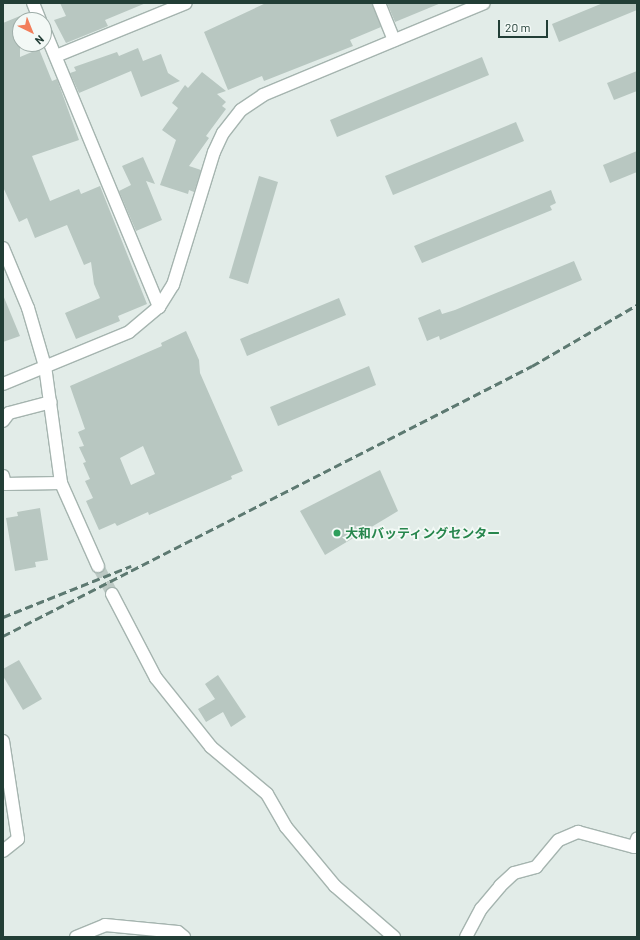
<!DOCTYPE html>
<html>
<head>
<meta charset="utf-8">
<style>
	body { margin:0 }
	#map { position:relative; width:640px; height:940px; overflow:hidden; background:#e2ece8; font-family:Barlow,"Noto Sans JP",sans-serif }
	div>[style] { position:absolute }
	.building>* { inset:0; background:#b8c7c1 }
	.street-tunnel>* { height:12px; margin-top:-6px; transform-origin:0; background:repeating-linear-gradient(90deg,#bcc9c4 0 12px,transparent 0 18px) }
	.roads { filter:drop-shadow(1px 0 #a5b4af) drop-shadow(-1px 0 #a5b4af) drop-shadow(0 1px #a5b4af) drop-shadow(0 -1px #a5b4af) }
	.street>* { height:12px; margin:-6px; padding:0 6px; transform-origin:6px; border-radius:6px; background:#fff }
	.secondary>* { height:12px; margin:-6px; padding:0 6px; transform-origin:6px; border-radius:6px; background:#fff }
	.rail>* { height:3px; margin-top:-1.5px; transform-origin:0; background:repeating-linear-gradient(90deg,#5d7971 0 8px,transparent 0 12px) }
	.dots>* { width:11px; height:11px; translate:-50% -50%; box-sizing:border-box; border:2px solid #f3f9f6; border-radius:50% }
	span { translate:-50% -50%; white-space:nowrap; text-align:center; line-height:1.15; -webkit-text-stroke:3.5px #f3f9f6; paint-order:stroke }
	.leisure-label { font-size:13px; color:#27864d; font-weight:700 }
	.left { translate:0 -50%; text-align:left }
	.frame { position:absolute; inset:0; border:4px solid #223e36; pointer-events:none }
	.north { position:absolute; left:12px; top:12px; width:40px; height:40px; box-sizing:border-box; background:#f3f9f6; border:1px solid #9faea9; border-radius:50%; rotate:137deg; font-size:11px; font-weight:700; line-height:16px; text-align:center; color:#223e36 }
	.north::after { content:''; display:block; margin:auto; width:14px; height:18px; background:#f27e5b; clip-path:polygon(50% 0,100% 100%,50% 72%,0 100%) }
	.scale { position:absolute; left:498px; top:20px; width:50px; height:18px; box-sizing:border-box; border:2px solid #223e36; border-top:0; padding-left:5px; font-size:12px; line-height:14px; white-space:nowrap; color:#223e36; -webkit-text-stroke:3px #f3f9f6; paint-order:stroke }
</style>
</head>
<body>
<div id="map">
	<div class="building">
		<i style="clip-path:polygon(60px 3px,146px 3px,105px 20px,108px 26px,66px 43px,54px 20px,66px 16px)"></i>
		<i style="clip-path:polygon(266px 3px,372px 3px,381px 27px,350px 40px,353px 46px,264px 81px,262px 76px,228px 90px,204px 32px)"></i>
		<i style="clip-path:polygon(387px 3px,441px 3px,395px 22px)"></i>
		<i style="clip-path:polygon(603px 3px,637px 3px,637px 10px,559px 42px,552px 24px)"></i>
		<i style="clip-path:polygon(20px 16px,20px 57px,39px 49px,52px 81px,57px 79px,79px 140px,32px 156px,50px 201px,79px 189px,81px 194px,100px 186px,147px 304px,118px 316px,120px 321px,76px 339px,65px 313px,100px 298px,94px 284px,91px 262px,84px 265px,67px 225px,35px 238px,27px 218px,19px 222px,3px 187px,3px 23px)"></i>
		<i style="clip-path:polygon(138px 48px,143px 61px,161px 54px,168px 73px,180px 81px,141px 97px,131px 71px,79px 93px,70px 73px,76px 71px,74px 67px,117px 52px,119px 56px)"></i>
		<i style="clip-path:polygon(482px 57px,489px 75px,337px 137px,330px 120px)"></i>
		<i style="clip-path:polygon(637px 71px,637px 91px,614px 100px,607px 83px)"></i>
		<i style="clip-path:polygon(202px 72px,226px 91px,217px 94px,226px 102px,222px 106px,226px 109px,206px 136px,209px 138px,189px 166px,201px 170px,194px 192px,189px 190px,188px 194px,160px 185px,176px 140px,162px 130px,178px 108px,172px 103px,185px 85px,188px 88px)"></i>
		<i style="clip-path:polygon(516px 122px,524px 141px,393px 195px,385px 176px)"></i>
		<i style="clip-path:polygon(637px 151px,637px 172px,610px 183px,603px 165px)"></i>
		<i style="clip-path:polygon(143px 157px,155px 184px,146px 181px,162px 220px,136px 231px,119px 191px,131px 185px,122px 166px)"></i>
		<i style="clip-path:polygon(259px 176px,278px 182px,248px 284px,229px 278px)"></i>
		<i style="clip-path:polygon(551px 190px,556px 203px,550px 206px,552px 210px,422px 263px,414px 246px)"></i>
		<i style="clip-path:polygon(574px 261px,582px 280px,440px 340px,439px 336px,427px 341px,418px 318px,440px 309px,442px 314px,455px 310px)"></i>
		<i style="clip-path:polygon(3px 295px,20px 336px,3px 342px)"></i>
		<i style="clip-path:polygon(339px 298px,346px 315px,247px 356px,240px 339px)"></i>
		<i style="clip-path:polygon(evenodd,186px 331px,199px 360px,200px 373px,243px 471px,231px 476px,232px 479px,149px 515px,148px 512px,117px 526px,115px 523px,99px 530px,86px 501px,93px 498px,85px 481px,90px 479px,83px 463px,86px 462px,79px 447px,84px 446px,78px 432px,85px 429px,70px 386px,162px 346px,161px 343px,186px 331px,143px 446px,155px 474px,131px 485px,120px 458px,143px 446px)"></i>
		<i style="clip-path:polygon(369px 366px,376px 385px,278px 426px,270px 407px)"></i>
		<i style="clip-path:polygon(380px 470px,398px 511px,325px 555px,300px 511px)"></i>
		<i style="clip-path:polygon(40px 508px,48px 560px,35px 562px,36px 567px,15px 571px,6px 518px,18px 516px,17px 512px)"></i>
		<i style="clip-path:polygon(19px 660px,42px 699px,23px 710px,3px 676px,3px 669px)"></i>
		<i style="clip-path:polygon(218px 675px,246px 717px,231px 727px,223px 712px,206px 722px,198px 709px,215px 699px,205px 684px)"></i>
	</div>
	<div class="street-tunnel">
		<i style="left:98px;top:566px;width:31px;rotate:63deg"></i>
	</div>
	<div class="roads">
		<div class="street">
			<i style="left:33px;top:3px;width:18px;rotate:68deg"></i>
			<i style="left:379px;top:3px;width:40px;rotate:68deg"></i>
			<i style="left:44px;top:29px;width:301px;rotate:67.5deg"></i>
			<i style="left:56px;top:56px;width:140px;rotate:-22.2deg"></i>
			<i style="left:3px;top:384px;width:136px;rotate:-22.4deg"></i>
			<i style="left:129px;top:332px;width:39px;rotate:-40deg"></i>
			<i style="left:159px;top:307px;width:26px;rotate:-58deg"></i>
			<i style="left:173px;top:285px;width:139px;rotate:-72.9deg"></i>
			<i style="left:214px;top:152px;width:21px;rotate:-65deg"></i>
			<i style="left:223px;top:133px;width:29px;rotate:-52deg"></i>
			<i style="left:241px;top:110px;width:27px;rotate:-34deg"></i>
			<i style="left:263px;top:95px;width:239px;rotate:-22.6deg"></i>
			<i style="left:3px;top:421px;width:10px;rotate:-53deg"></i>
			<i style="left:9px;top:413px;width:43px;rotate:-14.7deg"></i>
			<i style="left:3px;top:476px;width:8px;rotate:76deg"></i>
			<i style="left:5px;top:484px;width:56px;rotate:-1deg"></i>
			<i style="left:112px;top:594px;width:95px;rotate:62.4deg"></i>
			<i style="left:156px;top:678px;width:88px;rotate:51.4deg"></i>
			<i style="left:211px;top:747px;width:73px;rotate:40deg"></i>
			<i style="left:267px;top:794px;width:38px;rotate:60deg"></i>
			<i style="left:286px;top:827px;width:77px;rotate:50.3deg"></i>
			<i style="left:335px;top:886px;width:78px;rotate:40.8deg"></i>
			<i style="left:3px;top:741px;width:99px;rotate:81.3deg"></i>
			<i style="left:18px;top:839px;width:19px;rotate:141deg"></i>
			<i style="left:76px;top:937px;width:31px;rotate:-22deg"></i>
			<i style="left:105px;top:925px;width:73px;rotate:5.5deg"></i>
			<i style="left:178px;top:932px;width:8px;rotate:40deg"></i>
			<i style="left:466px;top:937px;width:32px;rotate:-62deg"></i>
			<i style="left:481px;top:909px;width:30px;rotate:-50deg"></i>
			<i style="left:500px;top:886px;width:19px;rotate:-43deg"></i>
			<i style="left:514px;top:873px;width:23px;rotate:-15deg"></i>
			<i style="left:536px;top:867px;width:35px;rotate:-50deg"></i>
			<i style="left:559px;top:840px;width:21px;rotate:-23deg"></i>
			<i style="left:578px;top:832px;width:58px;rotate:15deg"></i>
			<i style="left:634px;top:847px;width:9px;rotate:-69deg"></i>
		</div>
		<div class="secondary">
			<i style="left:3px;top:248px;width:65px;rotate:67.4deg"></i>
			<i style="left:28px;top:308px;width:60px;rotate:73.7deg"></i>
			<i style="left:45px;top:366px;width:118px;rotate:82.2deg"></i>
			<i style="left:61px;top:483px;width:91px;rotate:66deg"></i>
		</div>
	</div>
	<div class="rail">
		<i style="left:3px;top:617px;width:138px;rotate:-21.7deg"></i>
		<i style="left:3px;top:636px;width:594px;rotate:-27.04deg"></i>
		<i style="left:532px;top:366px;width:121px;rotate:-30.2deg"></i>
	</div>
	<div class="dots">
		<i style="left:337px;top:533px;background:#2e9e5b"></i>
	</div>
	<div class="leisure-label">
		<span class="left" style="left:345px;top:533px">大和バッティングセンター</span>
	</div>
	<div class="frame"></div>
	<div class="north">N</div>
	<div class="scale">20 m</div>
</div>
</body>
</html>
